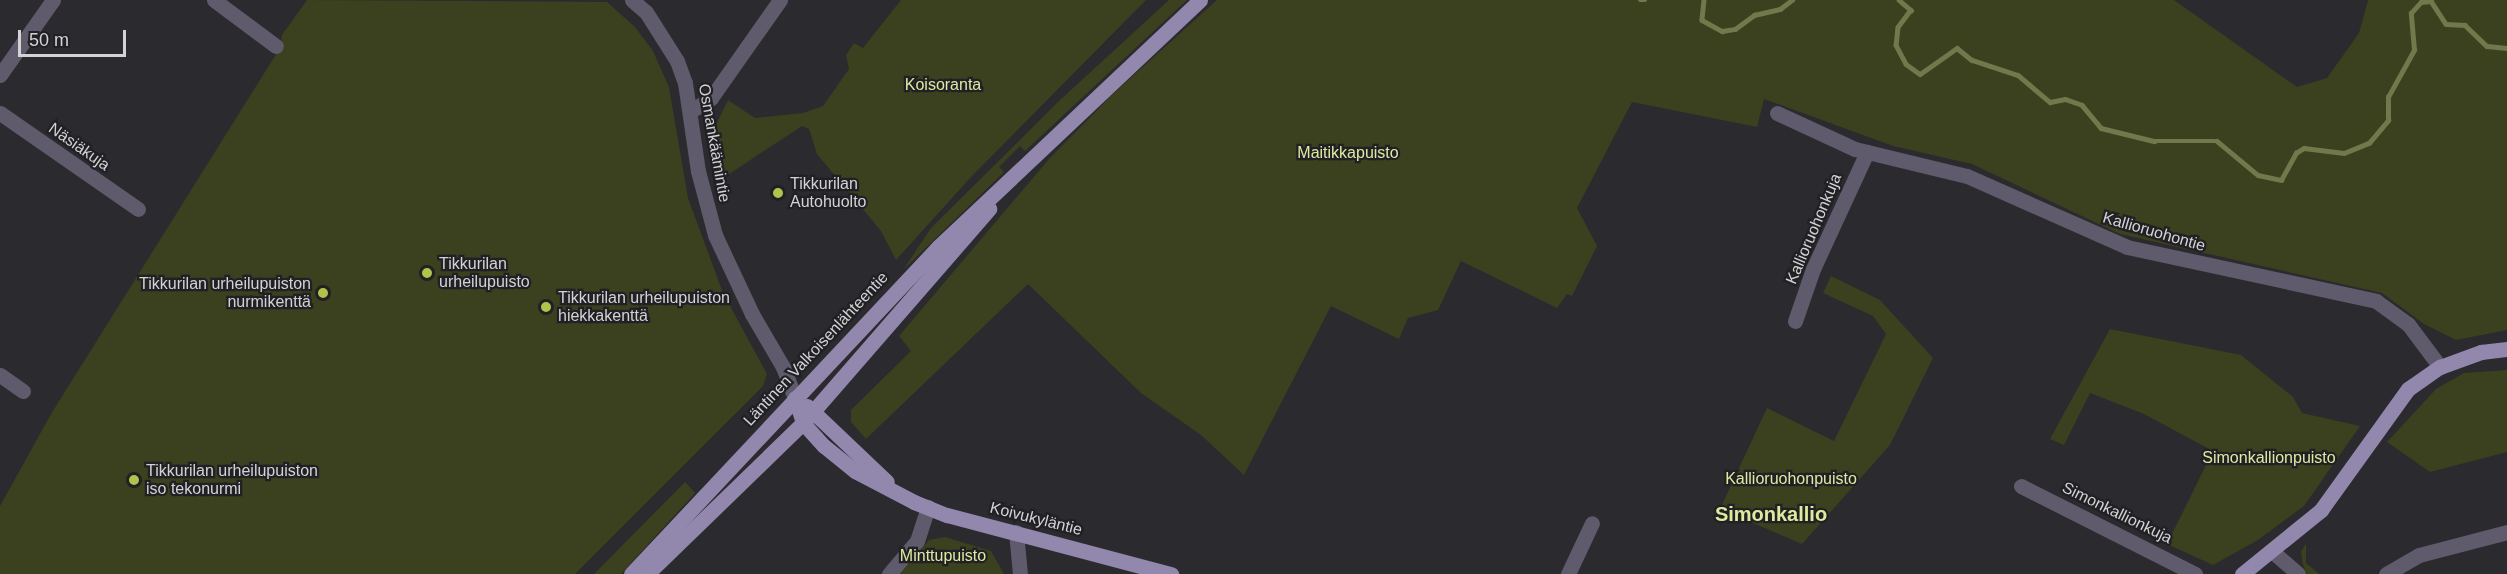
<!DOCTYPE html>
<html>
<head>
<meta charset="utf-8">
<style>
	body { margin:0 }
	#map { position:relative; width:2507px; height:574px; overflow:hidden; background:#2b2a2e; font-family:Arial,sans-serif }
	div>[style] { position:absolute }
	.green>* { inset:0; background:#3b401e }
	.stream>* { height:4.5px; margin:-2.25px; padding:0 2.25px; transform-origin:2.25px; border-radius:2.25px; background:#71784b }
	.minor>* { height:15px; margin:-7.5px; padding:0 7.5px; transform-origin:7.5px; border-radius:7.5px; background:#5f5a6c }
	.major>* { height:15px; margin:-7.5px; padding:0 7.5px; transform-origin:7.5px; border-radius:7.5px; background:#9287ad }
	.dots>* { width:16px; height:16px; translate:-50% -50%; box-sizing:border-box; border:3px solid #212024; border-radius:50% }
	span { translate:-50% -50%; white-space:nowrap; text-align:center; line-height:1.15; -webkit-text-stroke:4.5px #212024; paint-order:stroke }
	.park-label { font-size:16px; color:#ddeaa0 }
	.street-label { font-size:16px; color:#d3d2d4 }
	.poi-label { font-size:16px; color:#d3d2d4 }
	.left { translate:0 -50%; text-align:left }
	.right { translate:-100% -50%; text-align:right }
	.quarter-label { font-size:20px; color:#deeb9d; font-weight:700 }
	.scale { position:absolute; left:18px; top:30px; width:108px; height:27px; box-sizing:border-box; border:3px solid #d3d2d4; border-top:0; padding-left:8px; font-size:18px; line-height:21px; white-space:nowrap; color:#d3d2d4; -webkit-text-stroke:4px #212024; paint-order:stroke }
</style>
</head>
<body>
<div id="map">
	<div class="green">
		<i style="clip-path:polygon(307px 0,607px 2px,635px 27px,653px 51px,669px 87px,688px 198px,723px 293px,767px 374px,763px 386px,575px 574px,0 574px,0 506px,51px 414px,280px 48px,282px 35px)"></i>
		<i style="clip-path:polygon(901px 0,1146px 0,971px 177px,896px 260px,881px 231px,817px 154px,809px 129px,802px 126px,717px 182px,711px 135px,728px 100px,755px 118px,803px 113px,823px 106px,849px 69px,846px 55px,854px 43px,863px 48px)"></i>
		<i style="clip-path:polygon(1169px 0,1187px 0,1025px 151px,1020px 146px,999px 167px,1004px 172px,903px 270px,931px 228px,1059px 101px)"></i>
		<i style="clip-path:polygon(1217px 0,2174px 0,2297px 87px,2327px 78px,2359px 33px,2368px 0,2507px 0,2507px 330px,2456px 340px,2424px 324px,2382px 293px,2120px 234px,1972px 164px,1893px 146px,1764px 99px,1757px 127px,1632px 102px,1577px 208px,1597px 246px,1572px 296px,1567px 294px,1557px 308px,1461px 261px,1438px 310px,1408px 318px,1399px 339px,1331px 306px,1244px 475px,1201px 435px,1141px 393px,1028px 284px,866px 439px,851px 422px,851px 410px,911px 351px,899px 336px,1049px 159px,1114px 93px)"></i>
		<i style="clip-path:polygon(1831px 276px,1880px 300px,1933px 358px,1890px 445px,1802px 544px,1720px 509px,1767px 408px,1834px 441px,1886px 334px,1873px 316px,1823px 293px)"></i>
		<i style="clip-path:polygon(2110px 329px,2241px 355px,2293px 397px,2302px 413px,2360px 426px,2304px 506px,2258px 540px,2213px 565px,2167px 544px,2213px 451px,2144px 414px,2090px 393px,2064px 445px,2050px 439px)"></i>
		<i style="clip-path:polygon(2507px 370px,2507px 452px,2430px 472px,2387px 442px,2436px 389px,2464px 373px)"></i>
		<i style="clip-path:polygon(685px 482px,695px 493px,621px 574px,594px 574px)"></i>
		<i style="clip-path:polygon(945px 537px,991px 551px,1004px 574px,900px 574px,929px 540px)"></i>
		<i style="clip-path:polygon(2306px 544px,2306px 563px,2319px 574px,2307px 574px,2303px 565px,2301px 551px)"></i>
	</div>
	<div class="stream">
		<i style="left:1640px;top:0;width:5px"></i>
		<i style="left:1704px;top:0;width:20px;rotate:96deg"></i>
		<i style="left:1702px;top:20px;width:23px;rotate:29deg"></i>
		<i style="left:1722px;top:31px;width:13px;rotate:-9deg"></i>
		<i style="left:1735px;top:29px;width:24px;rotate:-36deg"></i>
		<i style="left:1754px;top:15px;width:27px;rotate:-13deg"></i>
		<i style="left:1780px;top:9px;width:15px;rotate:-37deg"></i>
		<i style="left:1899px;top:0;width:16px;rotate:40deg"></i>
		<i style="left:1911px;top:10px;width:21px;rotate:127deg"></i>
		<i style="left:1898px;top:27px;width:18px;rotate:96deg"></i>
		<i style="left:1896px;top:45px;width:21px;rotate:62deg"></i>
		<i style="left:1906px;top:64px;width:17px;rotate:36deg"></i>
		<i style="left:1920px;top:74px;width:45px;rotate:-35.1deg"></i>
		<i style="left:1957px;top:48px;width:19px;rotate:39deg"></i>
		<i style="left:1972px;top:60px;width:48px;rotate:18.1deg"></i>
		<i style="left:2018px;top:75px;width:42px;rotate:40.2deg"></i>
		<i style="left:2050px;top:102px;width:15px;rotate:-11deg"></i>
		<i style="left:2065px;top:99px;width:18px;rotate:19deg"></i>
		<i style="left:2082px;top:105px;width:30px;rotate:50deg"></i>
		<i style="left:2101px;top:128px;width:55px;rotate:13.8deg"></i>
		<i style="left:2154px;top:141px;width:63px"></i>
		<i style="left:2217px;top:141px;width:53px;rotate:39.7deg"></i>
		<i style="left:2258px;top:175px;width:24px;rotate:12deg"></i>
		<i style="left:2281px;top:180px;width:31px;rotate:-61deg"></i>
		<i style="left:2296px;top:153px;width:9px;rotate:-32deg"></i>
		<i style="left:2304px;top:148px;width:40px;rotate:7.1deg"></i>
		<i style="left:2344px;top:153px;width:27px;rotate:-22deg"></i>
		<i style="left:2369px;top:143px;width:30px;rotate:-50deg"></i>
		<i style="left:2388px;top:120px;width:23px;rotate:-90deg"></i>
		<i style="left:2388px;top:97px;width:54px;rotate:-61deg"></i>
		<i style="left:2414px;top:50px;width:37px;rotate:-95deg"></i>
		<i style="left:2411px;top:13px;width:15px;rotate:-48deg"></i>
		<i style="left:2421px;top:2px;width:10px;rotate:-6deg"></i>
		<i style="left:2431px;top:1px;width:27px;rotate:57deg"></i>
		<i style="left:2446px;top:24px;width:19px;rotate:3deg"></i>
		<i style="left:2465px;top:25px;width:30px;rotate:44deg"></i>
		<i style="left:2487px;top:46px;width:20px;rotate:6deg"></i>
	</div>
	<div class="minor">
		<i style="left:214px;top:0;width:77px;rotate:36.6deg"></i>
		<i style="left:632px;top:0;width:18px;rotate:41deg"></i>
		<i style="left:646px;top:12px;width:58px;rotate:57.7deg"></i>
		<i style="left:677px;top:61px;width:23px;rotate:70deg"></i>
		<i style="left:685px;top:83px;width:89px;rotate:81.6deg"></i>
		<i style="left:698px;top:171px;width:66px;rotate:75.1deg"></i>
		<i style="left:715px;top:235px;width:87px;rotate:64.9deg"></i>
		<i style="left:752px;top:314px;width:61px;rotate:59.7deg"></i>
		<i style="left:783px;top:367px;width:33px;rotate:69deg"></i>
		<i style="left:0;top:75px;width:92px;rotate:-54.8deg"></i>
		<i style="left:691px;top:111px;width:24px;rotate:-33deg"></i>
		<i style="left:711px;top:98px;width:120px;rotate:-54.9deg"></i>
		<i style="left:0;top:113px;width:168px;rotate:34.8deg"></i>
		<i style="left:1777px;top:113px;width:86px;rotate:24.8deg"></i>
		<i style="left:1855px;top:149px;width:115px;rotate:13.6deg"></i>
		<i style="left:1967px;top:176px;width:175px;rotate:23.9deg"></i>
		<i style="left:2127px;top:247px;width:255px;rotate:12.2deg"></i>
		<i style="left:2376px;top:301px;width:39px;rotate:36deg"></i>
		<i style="left:2408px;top:324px;width:54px;rotate:53.3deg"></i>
		<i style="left:1795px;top:321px;width:55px;rotate:-70.9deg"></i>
		<i style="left:1813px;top:269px;width:129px;rotate:-65.2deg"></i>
		<i style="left:0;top:375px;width:28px;rotate:35deg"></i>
		<i style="left:2021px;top:486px;width:195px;rotate:26.8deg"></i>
		<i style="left:1016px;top:532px;width:42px;rotate:84.6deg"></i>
		<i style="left:2273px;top:552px;width:33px;rotate:41deg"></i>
		<i style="left:889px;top:574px;width:43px;rotate:-49.7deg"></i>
		<i style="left:917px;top:541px;width:36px;rotate:-72deg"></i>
		<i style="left:1568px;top:574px;width:56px;rotate:-64.8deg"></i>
		<i style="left:2386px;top:574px;width:38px;rotate:-30deg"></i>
		<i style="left:2419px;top:555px;width:91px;rotate:-14.6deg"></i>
	</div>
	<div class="major">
		<i style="left:795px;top:398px;width:26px;rotate:72deg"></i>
		<i style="left:803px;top:423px;width:31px;rotate:48deg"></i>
		<i style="left:824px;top:446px;width:40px;rotate:39deg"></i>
		<i style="left:855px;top:471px;width:67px;rotate:27.7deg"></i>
		<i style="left:914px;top:502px;width:35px;rotate:22deg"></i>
		<i style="left:947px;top:515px;width:232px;rotate:14.8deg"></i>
		<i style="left:807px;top:406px;width:110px;rotate:43.5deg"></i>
		<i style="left:631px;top:574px;width:449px;rotate:-46.8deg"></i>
		<i style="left:938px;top:247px;width:360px;rotate:-43.3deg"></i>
		<i style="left:647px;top:574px;width:217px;rotate:-44.1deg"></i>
		<i style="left:803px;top:423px;width:284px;rotate:-49deg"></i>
		<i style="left:2242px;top:574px;width:102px;rotate:-39deg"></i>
		<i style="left:2321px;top:510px;width:149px;rotate:-54.3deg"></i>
		<i style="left:2408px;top:389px;width:39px;rotate:-35deg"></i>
		<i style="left:2440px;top:367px;width:44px;rotate:-20.1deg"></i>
		<i style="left:2481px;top:352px;width:26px;rotate:-7deg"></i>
	</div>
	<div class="dots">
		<i style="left:778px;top:193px;background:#b3c24b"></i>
		<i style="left:427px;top:273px;background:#b3c24b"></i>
		<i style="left:323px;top:293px;background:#b3c24b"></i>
		<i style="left:546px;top:307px;background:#b3c24b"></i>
		<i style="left:134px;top:480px;background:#b3c24b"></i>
	</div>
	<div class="park-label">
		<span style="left:943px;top:85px">Koisoranta</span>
		<span style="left:1348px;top:153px">Maitikkapuisto</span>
		<span style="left:2269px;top:458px">Simonkallionpuisto</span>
		<span style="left:1791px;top:479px">Kallioruohonpuisto</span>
		<span style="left:943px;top:556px">Minttupuisto</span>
	</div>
	<div class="street-label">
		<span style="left:714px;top:143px;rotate:80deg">Osmankäämintie</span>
		<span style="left:79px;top:147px;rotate:35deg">Näsiäkuja</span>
		<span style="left:1814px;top:229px;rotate:-67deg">Kallioruohonkuja</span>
		<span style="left:2154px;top:232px;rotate:16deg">Kallioruohontie</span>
		<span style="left:816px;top:349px;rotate:-47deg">Läntinen Valkoisenlähteentie</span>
		<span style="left:2117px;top:513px;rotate:26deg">Simonkallionkuja</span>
		<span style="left:1036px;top:519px;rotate:14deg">Koivukyläntie</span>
	</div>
	<div class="poi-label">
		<span class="left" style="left:790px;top:193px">Tikkurilan<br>Autohuolto</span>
		<span class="left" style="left:439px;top:273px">Tikkurilan<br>urheilupuisto</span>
		<span class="right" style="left:311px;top:293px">Tikkurilan urheilupuiston<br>nurmikenttä</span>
		<span class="left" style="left:558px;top:307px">Tikkurilan urheilupuiston<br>hiekkakenttä</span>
		<span class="left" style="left:146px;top:480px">Tikkurilan urheilupuiston<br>iso tekonurmi</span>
	</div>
	<div class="quarter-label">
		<span style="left:1771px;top:514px">Simonkallio</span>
	</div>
	<div class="scale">50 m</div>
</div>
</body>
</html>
